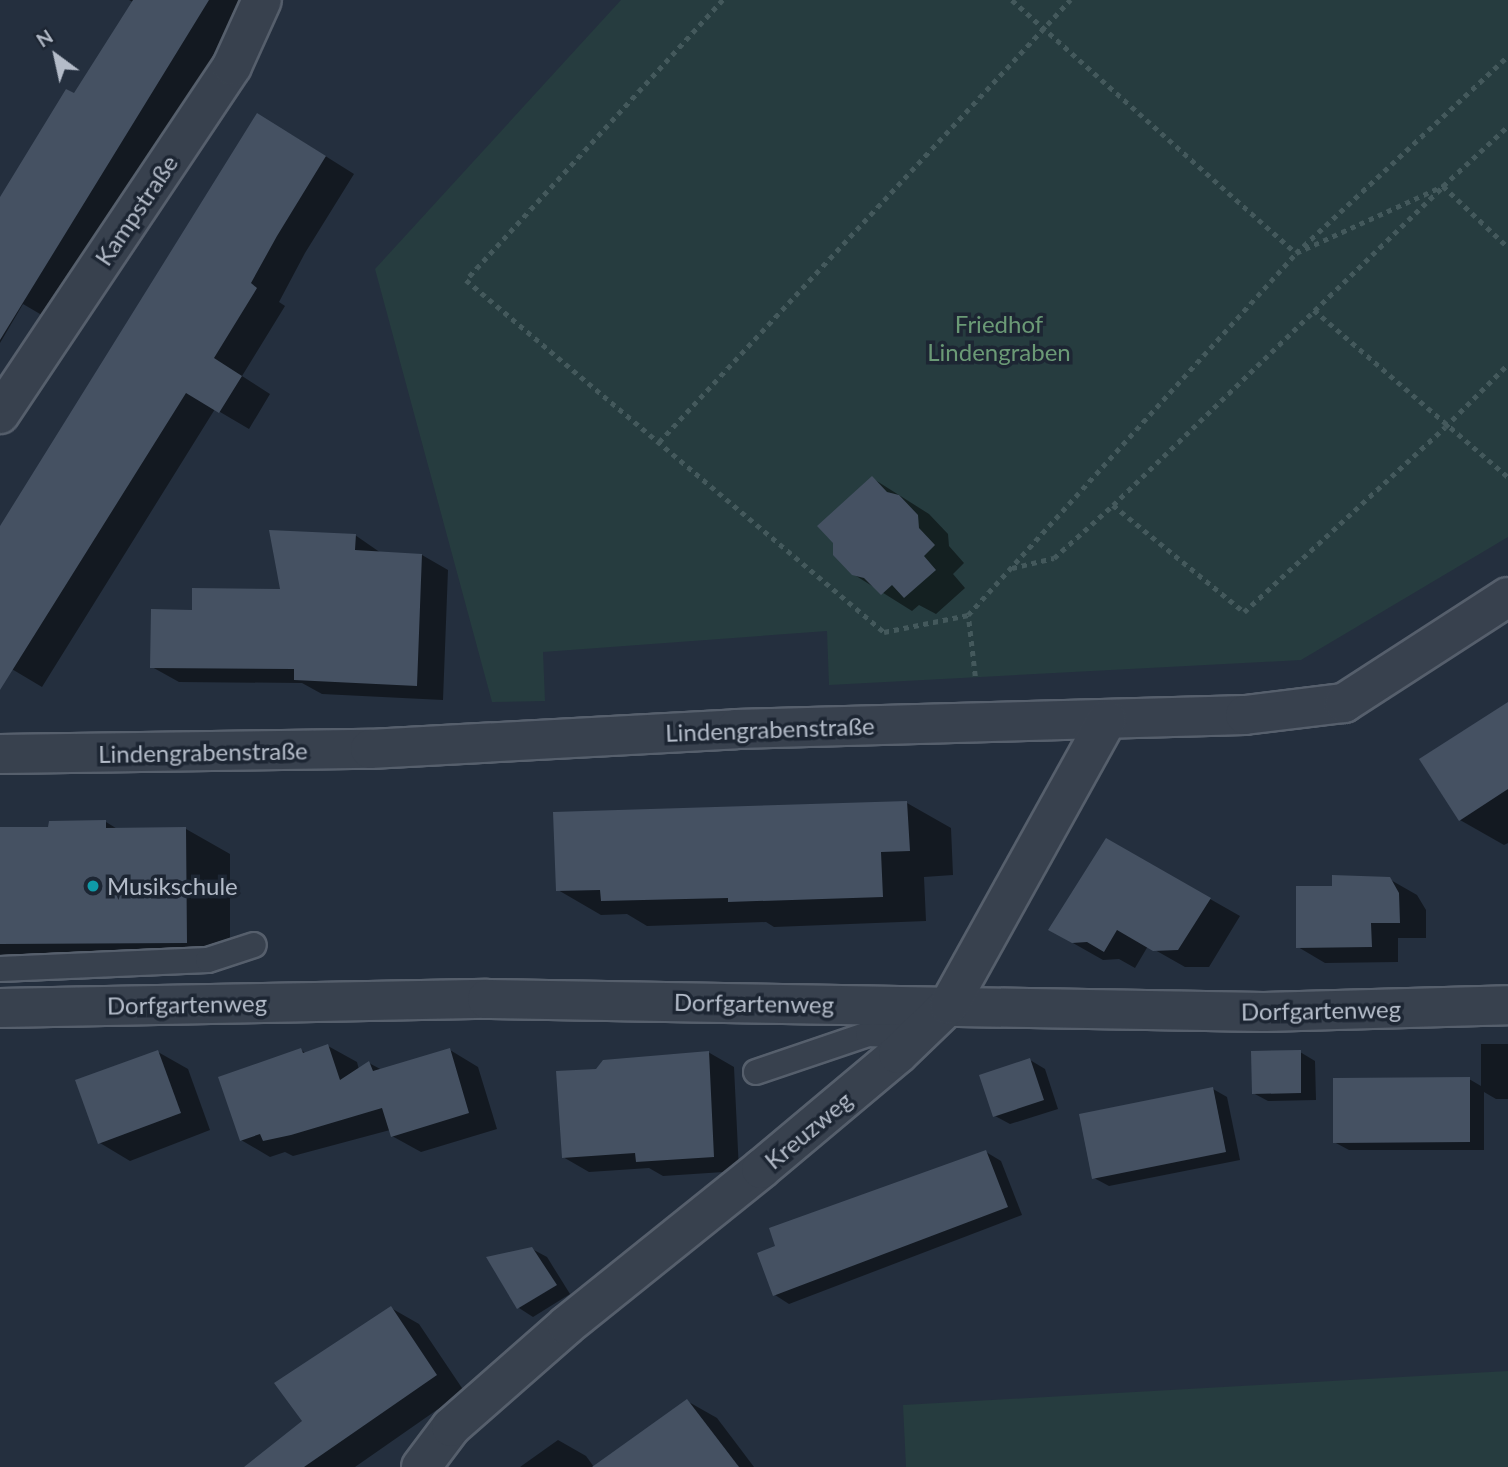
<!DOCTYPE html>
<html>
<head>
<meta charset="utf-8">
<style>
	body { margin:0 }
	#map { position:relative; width:1508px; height:1467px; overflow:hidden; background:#242f3e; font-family:Lato,sans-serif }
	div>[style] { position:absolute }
	.green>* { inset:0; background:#263c3f }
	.shadow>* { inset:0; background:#0007 }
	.building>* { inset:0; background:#455162 }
	.path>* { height:4.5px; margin-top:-2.25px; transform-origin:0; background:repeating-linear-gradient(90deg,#44595c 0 5px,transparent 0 10px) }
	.roads { filter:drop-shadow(2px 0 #565f6c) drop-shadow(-2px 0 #565f6c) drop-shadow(0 2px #565f6c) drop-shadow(0 -2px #565f6c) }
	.service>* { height:24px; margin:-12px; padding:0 12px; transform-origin:12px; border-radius:12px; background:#38414e }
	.minor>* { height:38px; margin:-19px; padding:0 19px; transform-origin:19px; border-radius:19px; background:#38414e }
	.dots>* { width:19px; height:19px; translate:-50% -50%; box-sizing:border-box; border:4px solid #1d2633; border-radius:50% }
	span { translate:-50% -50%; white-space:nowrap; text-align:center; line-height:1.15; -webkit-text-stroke:7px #1d2633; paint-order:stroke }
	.street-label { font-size:24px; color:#b4bcc9 }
	.park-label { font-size:24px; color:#6b9a76 }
	.poi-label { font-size:24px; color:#b4bcc9 }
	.left { translate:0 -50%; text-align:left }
	.north { position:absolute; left:21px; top:21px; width:70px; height:70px; -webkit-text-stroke:5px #1d2633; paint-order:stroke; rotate:327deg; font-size:19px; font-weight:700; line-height:28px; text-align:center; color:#b4bcc9 }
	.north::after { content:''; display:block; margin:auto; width:24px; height:32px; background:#b4bcc9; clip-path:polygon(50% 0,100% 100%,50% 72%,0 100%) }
</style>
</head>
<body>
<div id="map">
	<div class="green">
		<i style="clip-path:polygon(621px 0,1508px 0,1508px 537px,1301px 660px,829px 685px,827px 631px,543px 652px,545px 701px,492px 702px,375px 269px)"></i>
		<i style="clip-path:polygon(1508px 1371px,1508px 1467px,906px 1467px,903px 1405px)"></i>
	</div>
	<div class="shadow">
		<i style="clip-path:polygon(129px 0,248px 0,52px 321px,23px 304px,0 343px,0 200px,75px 95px,133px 2px)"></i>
		<i style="clip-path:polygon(287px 132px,354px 174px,305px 253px,279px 302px,285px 306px,242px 376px,270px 394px,249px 429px,215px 409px,42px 687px,0 662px,0 529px)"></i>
		<i style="clip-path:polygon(872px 478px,929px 514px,948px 534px,949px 546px,964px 563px,953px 574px,965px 588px,936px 614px,919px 605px,912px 611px,853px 574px)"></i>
		<i style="clip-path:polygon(355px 535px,381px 553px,422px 555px,448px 570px,443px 700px,322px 694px,302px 683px,179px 682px,152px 667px,193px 611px,282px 591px)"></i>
		<i style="clip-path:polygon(1508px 704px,1508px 843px,1504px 845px,1460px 820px)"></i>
		<i style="clip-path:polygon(907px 803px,951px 828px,953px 875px,924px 877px,926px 921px,774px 927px,766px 922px,647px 926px,627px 914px,601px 915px,558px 890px)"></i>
		<i style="clip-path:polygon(106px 822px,119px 830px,186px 829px,230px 854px,230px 967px,16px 968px,0 959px,0 829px,50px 829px)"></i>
		<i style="clip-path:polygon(1106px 840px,1240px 916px,1209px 967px,1185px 967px,1148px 946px,1135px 968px,1119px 959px,1103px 960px,1050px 930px)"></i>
		<i style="clip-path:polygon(1389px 879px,1417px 895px,1426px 910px,1426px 938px,1398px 938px,1398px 962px,1325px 963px,1298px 947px,1334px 887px)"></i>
		<i style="clip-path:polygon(1481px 1044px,1508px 1044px,1508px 1099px,1496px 1099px,1484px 1092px,1484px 1150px,1349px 1150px,1334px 1142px,1469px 1079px,1481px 1086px)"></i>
		<i style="clip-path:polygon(328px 1046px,357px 1062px,359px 1070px,369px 1063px,382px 1070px,450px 1050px,478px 1067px,497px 1129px,421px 1152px,392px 1136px,390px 1130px,293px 1156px,285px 1152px,270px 1157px,241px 1140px,301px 1050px,307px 1054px)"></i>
		<i style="clip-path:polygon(158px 1052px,188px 1069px,210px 1130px,130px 1161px,100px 1143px)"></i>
		<i style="clip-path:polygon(708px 1052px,734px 1067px,739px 1171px,663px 1176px,649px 1168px,589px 1172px,563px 1157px,597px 1070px)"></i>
		<i style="clip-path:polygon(1300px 1052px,1315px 1061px,1316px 1100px,1268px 1101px,1253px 1093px)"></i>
		<i style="clip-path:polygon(1030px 1060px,1045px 1069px,1058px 1109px,1010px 1124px,995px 1116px)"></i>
		<i style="clip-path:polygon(1213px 1089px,1227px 1097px,1240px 1160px,1109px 1186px,1094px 1178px)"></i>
		<i style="clip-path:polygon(986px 1152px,1001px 1161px,1022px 1215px,789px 1304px,775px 1295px)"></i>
		<i style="clip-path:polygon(532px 1249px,547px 1257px,570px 1294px,533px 1317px,519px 1308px,489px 1259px)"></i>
		<i style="clip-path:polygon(391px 1308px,419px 1324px,464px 1391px,355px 1467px,247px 1467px,304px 1422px)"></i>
		<i style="clip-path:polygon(687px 1401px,717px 1418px,754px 1467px,621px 1467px)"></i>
		<i style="clip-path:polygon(558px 1440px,586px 1456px,594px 1467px,520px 1467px)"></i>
	</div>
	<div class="building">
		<i style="clip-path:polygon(133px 0,209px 0,0 340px,0 197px,66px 89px,74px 93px)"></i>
		<i style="clip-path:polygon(257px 113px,326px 156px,277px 236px,251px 283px,257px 288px,214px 358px,242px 376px,219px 413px,186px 393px,0 690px,0 526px)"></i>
		<i style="clip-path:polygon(872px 476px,887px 492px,899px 495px,918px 515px,919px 528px,935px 545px,924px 556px,936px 570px,904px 598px,892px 585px,881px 595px,864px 578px,852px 575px,833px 555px,833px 543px,817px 526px)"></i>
		<i style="clip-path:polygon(269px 530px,356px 534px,355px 550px,422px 554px,417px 686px,294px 680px,294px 669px,150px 668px,151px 609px,192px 610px,192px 588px,280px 589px)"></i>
		<i style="clip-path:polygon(1508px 702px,1508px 789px,1459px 821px,1419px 759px)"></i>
		<i style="clip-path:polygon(907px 801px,910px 851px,881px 852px,883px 897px,728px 902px,728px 898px,601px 901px,600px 890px,556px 891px,553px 812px)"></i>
		<i style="clip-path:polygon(106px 820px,106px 828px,186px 827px,187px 943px,0 944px,0 827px,48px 827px,49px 821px)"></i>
		<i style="clip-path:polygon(1106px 838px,1211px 898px,1178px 950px,1153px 951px,1117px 930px,1104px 952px,1087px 942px,1072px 943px,1048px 930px)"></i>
		<i style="clip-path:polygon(1332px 875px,1390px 877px,1399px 893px,1400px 923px,1371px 923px,1372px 947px,1296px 948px,1296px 886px,1332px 886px)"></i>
		<i style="clip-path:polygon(328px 1044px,340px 1080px,369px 1061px,373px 1071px,450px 1048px,469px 1113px,391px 1137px,382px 1108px,291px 1135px,263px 1141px,260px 1134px,240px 1141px,218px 1077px,301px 1048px,303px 1053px)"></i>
		<i style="clip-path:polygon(158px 1050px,181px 1113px,98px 1144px,75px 1080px)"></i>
		<i style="clip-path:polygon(1301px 1050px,1301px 1093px,1252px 1094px,1251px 1051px)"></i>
		<i style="clip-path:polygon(709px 1051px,714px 1157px,636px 1162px,635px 1153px,562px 1158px,556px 1071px,596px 1069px,603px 1060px)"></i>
		<i style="clip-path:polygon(1030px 1058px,1044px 1100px,993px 1117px,979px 1075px)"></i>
		<i style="clip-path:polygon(1470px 1077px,1470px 1142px,1333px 1143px,1333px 1078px)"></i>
		<i style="clip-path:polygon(1213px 1087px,1226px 1152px,1092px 1179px,1079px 1114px)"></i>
		<i style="clip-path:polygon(986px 1150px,1008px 1207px,773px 1296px,757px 1253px,775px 1246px,769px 1228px)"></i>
		<i style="clip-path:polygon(532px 1247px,557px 1285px,517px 1309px,486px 1257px)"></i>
		<i style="clip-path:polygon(391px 1306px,437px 1375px,304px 1467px,244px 1467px,302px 1421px,274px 1383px)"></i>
		<i style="clip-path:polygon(687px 1399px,739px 1467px,592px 1467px)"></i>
	</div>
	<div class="path">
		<i style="left:723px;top:0;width:380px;rotate:132.5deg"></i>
		<i style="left:466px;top:280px;width:546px;rotate:40.1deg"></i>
		<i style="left:884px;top:632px;width:86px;rotate:-11.4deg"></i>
		<i style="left:1012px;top:0;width:380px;rotate:41.7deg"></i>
		<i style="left:1296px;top:253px;width:162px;rotate:-24.5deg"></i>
		<i style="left:1443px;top:186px;width:88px;rotate:-42.7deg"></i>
		<i style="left:1314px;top:310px;width:256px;rotate:40.7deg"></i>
		<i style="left:659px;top:442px;width:604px;rotate:-47.08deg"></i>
		<i style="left:1113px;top:505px;width:169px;rotate:39.2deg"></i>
		<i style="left:1244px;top:612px;width:273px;rotate:-42.6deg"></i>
		<i style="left:1445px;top:427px;width:89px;rotate:-45deg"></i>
		<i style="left:1012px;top:568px;width:43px;rotate:-13.4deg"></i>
		<i style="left:1054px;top:558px;width:79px;rotate:-41.9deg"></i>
		<i style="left:1113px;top:505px;width:459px;rotate:-44deg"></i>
		<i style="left:1443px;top:186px;width:89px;rotate:43.2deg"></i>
		<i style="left:975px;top:676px;width:61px;rotate:-96.5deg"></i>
		<i style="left:968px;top:615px;width:488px;rotate:-47.8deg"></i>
		<i style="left:1296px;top:253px;width:289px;rotate:-42.9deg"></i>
	</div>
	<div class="roads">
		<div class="service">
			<i style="left:0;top:969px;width:208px;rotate:-2.5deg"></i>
			<i style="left:208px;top:960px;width:48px;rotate:-18.1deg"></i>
			<i style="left:756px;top:1072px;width:118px;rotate:-18.7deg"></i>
			<i style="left:868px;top:1034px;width:48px;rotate:2.4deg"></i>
		</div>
		<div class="minor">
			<i style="left:0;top:414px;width:418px;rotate:-56.3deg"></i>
			<i style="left:232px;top:66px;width:72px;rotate:-65.6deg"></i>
			<i style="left:0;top:754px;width:370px;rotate:-0.8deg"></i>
			<i style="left:370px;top:749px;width:367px;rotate:-3.1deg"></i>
			<i style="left:736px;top:729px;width:509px;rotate:-1.58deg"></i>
			<i style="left:1245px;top:715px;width:100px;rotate:-6.9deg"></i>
			<i style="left:1344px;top:703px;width:195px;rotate:-32.9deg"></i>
			<i style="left:0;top:1008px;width:487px;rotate:-1.1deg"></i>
			<i style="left:487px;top:999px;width:777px;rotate:0.96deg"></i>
			<i style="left:1264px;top:1012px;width:244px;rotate:-1.6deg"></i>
			<i style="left:421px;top:1467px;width:50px;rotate:-53.1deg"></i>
			<i style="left:451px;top:1427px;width:154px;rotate:-41.3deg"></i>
			<i style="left:567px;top:1325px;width:249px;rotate:-38.8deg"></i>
			<i style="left:761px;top:1169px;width:179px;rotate:-40deg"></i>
			<i style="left:898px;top:1054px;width:71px;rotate:-43.9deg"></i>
			<i style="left:949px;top:1005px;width:326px;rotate:-61deg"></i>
		</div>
	</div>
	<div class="dots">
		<i style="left:93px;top:886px;background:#0f9aa8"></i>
	</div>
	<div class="street-label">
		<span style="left:136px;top:210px;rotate:-56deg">Kampstraße</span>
		<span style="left:770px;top:729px;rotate:-2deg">Lindengrabenstraße</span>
		<span style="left:203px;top:752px;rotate:-1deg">Lindengrabenstraße</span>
		<span style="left:754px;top:1003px;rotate:1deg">Dorfgartenweg</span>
		<span style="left:187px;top:1004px;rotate:-1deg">Dorfgartenweg</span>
		<span style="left:1321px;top:1010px;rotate:-1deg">Dorfgartenweg</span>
		<span style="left:808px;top:1130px;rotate:-40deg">Kreuzweg</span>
	</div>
	<div class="park-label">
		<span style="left:999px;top:338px">Friedhof<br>Lindengraben</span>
	</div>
	<div class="poi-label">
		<span class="left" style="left:107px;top:886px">Musikschule</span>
	</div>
	<div class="north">N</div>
</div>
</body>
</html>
